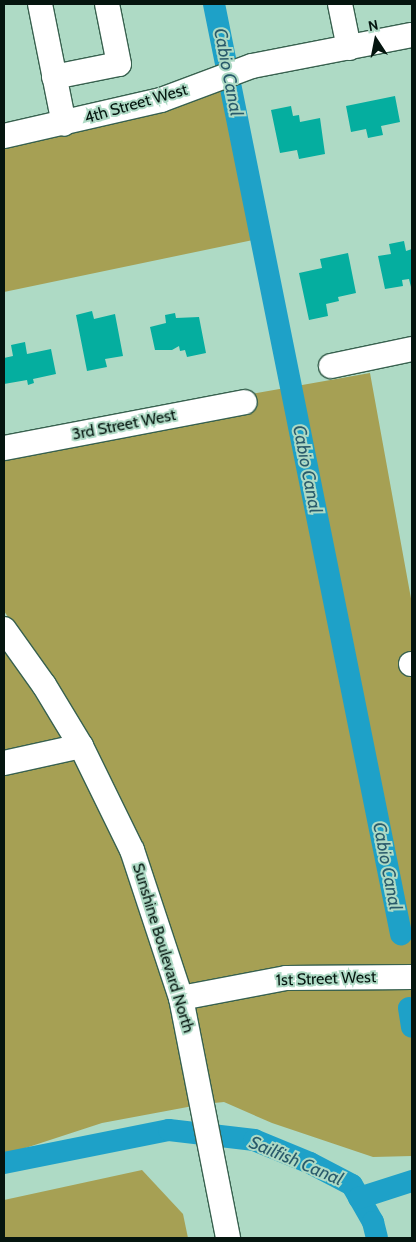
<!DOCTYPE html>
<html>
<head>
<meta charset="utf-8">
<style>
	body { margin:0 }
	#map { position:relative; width:416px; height:1242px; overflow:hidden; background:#aedac5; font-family:Cabin,sans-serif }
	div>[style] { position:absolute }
	.green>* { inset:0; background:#a6a054 }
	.canal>* { height:22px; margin:-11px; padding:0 11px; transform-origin:11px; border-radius:11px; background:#1ea1c8 }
	.building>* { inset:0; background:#05ae9f }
	.roads { filter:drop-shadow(1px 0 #38614f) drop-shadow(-1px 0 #38614f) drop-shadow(0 1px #38614f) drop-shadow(0 -1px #38614f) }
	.minor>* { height:24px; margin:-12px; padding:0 12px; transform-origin:12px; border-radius:12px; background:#fff }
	span { translate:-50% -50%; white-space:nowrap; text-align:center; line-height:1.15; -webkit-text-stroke:4px #aedac5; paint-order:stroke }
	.street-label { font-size:16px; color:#05150f }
	.water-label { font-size:18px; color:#295a6b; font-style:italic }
	.frame { position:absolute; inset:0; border:5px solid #05150f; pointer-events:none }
	.north { position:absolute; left:351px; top:15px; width:50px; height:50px; -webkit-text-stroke:4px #aedac5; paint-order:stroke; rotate:349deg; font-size:14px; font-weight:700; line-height:20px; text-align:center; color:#05150f }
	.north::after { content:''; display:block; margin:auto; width:18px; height:22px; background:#05150f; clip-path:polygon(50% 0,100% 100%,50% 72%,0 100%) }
</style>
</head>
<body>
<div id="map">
	<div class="green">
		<i style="clip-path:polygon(225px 76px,253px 240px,4px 292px,4px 123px)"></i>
		<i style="clip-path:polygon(370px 373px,412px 604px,412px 1156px,373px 1157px,272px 1123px,224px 1102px,214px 1103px,191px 995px,142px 846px,119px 794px,90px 740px,4px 611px,4px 438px)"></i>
		<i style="clip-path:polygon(4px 647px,71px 752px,122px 854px,170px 1001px,193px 1106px,102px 1123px,4px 1155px)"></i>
		<i style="clip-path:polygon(142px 1170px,183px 1214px,188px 1238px,4px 1238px,4px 1200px)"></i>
	</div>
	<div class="canal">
		<i style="left:214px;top:4px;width:949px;rotate:78.63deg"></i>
		<i style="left:409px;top:1008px;width:19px;rotate:81deg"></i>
		<i style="left:4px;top:1163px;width:168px;rotate:-11.3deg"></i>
		<i style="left:169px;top:1130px;width:86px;rotate:6.7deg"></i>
		<i style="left:254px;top:1140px;width:61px;rotate:22.3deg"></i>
		<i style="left:310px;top:1163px;width:47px;rotate:27.6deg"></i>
		<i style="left:352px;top:1185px;width:43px;rotate:60.4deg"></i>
		<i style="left:373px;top:1222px;width:16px;rotate:76deg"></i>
		<i style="left:359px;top:1198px;width:56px;rotate:-17.8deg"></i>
	</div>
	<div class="building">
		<i style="clip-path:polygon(395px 96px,400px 122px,381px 126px,383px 135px,368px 138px,366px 129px,351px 132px,346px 106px)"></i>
		<i style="clip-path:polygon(291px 106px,293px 116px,299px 115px,300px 122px,320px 118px,325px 154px,299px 159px,297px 150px,280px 153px,271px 110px)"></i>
		<i style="clip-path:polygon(404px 241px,406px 251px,412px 249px,412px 291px,409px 279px,402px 280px,403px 286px,385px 289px,378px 256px,391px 254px,389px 244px)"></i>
		<i style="clip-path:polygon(348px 253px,356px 293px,338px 297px,339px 301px,326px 304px,328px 316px,309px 320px,299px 273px,322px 268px,320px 259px)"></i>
		<i style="clip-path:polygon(92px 311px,94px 319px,115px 314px,123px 356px,105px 359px,107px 367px,87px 371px,76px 315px)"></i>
		<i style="clip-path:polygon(175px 313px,176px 318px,199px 317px,206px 353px,187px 357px,185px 350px,180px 351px,179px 346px,172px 350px,155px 350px,150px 327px,166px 323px,165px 315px)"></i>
		<i style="clip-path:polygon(25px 342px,27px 354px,51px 349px,56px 374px,33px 379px,34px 383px,28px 385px,27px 380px,4px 384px,4px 358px,13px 356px,11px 345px)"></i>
	</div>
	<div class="roads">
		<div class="minor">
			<i style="left:40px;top:4px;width:122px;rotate:78.7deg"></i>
			<i style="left:340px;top:4px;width:45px;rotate:78.4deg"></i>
			<i style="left:54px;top:77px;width:66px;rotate:-11.3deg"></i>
			<i style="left:119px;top:64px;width:61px;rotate:-101.3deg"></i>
			<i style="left:4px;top:136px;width:161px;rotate:-12.9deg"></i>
			<i style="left:161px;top:100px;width:97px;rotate:-20.5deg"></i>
			<i style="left:252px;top:66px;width:163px;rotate:-11deg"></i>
			<i style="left:331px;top:366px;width:83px;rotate:-11.9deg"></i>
			<i style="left:4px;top:448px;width:245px;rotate:-10.8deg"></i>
			<i style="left:4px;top:629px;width:69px;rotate:54.5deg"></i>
			<i style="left:44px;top:685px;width:71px;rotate:58.8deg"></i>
			<i style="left:81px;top:746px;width:116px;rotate:63.9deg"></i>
			<i style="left:132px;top:850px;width:156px;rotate:71.7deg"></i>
			<i style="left:181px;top:998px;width:245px;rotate:78.9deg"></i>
			<i style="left:411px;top:664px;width:1px"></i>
			<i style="left:4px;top:763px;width:79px;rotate:-12.4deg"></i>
			<i style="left:181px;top:998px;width:107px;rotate:-10.8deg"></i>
			<i style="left:286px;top:978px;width:126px;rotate:-0.5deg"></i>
		</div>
	</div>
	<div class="street-label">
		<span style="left:136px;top:104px;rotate:-16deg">4th Street West</span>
		<span style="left:124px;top:425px;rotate:-11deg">3rd Street West</span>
		<span style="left:163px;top:948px;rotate:73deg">Sunshine Boulevard North</span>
		<span style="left:326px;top:979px;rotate:-2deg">1st Street West</span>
	</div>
	<div class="water-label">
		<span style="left:228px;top:72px;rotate:79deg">Cabio Canal</span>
		<span style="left:307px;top:469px;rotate:79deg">Cabio Canal</span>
		<span style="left:387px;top:866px;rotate:79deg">Cabio Canal</span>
		<span style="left:296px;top:1161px;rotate:23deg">Sailfish Canal</span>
	</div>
	<div class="frame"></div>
	<div class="north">N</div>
</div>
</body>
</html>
